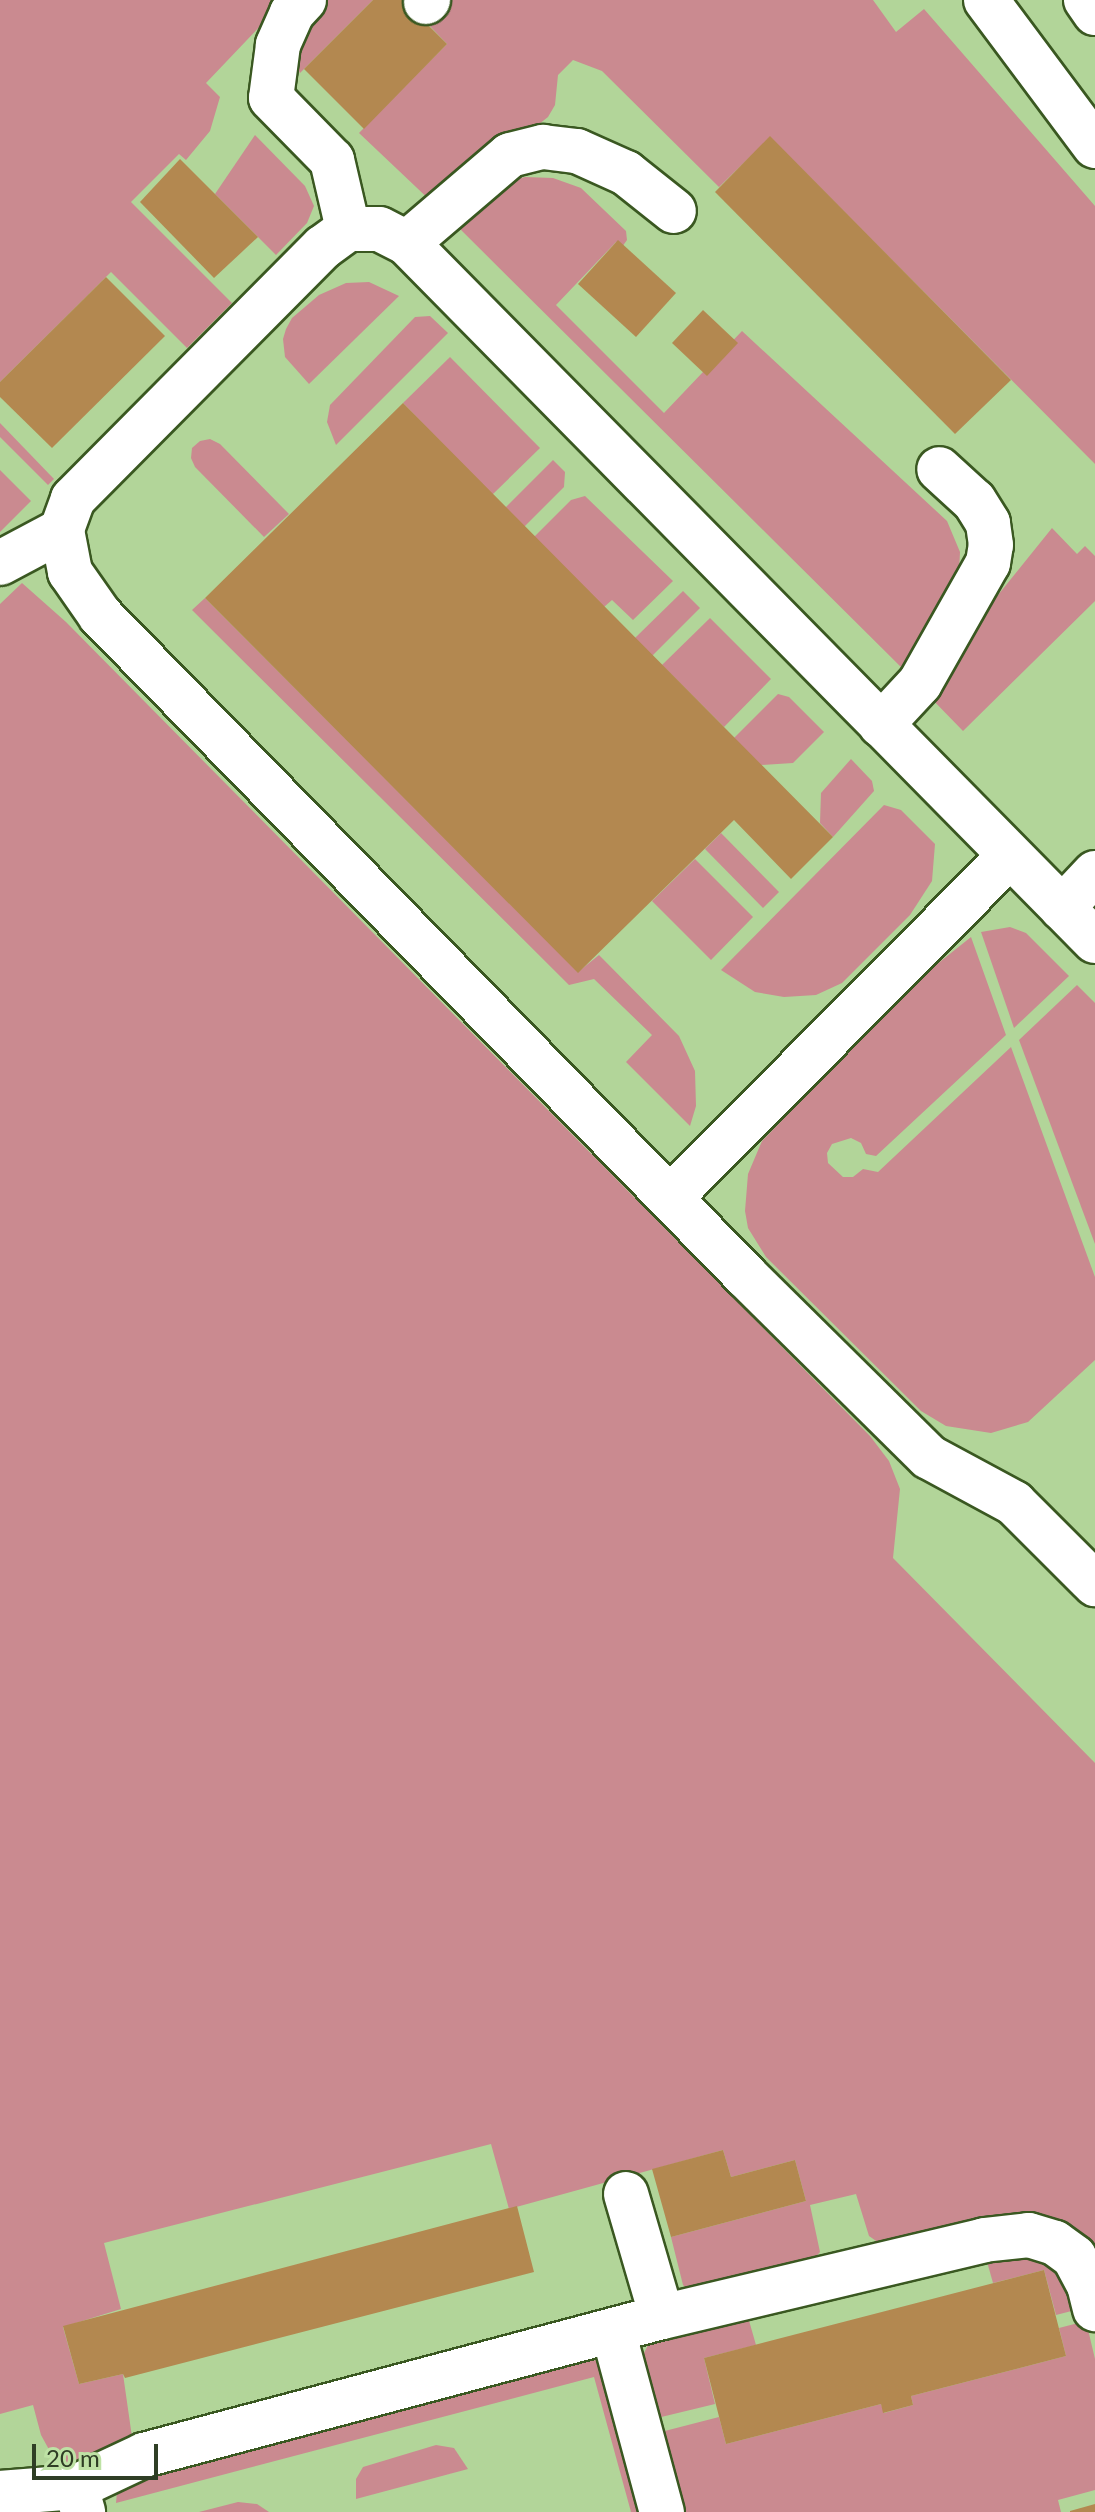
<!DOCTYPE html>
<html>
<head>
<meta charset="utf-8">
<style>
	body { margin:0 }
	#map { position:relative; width:1095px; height:2512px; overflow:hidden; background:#b2d599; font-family:Lato,sans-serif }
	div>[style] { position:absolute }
	.green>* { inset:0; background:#ca8a90 }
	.building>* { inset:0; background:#b38850 }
	.roads { filter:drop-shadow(2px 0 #3a5821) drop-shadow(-2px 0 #3a5821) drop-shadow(0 2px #3a5821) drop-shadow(0 -2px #3a5821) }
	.minor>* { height:44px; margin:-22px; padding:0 22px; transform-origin:22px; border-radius:22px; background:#fff }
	span { translate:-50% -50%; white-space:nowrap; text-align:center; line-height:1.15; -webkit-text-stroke:8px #bee2a5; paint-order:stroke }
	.scale { position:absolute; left:32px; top:2444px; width:126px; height:36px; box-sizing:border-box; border:4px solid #2f3e25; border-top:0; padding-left:10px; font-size:24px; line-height:28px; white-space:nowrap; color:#2f3e25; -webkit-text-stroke:6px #bee2a5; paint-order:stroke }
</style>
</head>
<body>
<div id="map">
	<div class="green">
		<i style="clip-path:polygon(0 0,285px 0,206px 83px,220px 97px,210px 131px,186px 160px,179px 154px,131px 202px,232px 303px,187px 348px,111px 272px,0 382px)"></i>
		<i style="clip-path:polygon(318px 0,373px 0,300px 73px,294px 61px)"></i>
		<i style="clip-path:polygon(446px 0,873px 0,896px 32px,924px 9px,1095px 206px,1095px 464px,770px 137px,719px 187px,602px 71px,573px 60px,558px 75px,555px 105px,548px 117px,435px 205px,359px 133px,447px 44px,425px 21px)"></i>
		<i style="clip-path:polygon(255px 135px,305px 186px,314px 206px,307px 223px,276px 255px,215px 194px)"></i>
		<i style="clip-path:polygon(525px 177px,553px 178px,581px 188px,626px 231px,627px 240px,622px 247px,616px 242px,556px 305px,664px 413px,742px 331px,947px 521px,960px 552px,959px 572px,909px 675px,456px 225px,510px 181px)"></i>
		<i style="clip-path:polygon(369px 282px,399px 296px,309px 384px,285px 357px,283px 339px,286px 329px,292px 318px,319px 295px,346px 283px)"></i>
		<i style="clip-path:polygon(430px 316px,448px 333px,336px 445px,327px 422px,330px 405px,415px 317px)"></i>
		<i style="clip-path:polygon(450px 357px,540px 448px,492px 495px,403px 403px)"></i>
		<i style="clip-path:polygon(0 423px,54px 479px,48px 485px,0 437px)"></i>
		<i style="clip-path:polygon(210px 439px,220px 444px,289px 514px,264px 537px,195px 467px,191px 458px,192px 448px,200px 441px)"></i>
		<i style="clip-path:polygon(553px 460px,565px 472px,564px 487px,524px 527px,505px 508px)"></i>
		<i style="clip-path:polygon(0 470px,31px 501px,0 532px)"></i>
		<i style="clip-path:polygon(585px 496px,673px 581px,633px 620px,612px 600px,604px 607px,534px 537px,571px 500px)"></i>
		<i style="clip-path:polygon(1052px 528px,1077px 554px,1085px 546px,1095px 556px,1095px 601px,963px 731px,928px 695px,931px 678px)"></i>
		<i style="clip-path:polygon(22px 583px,66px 622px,870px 1436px,889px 1461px,900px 1489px,893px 1558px,1095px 1763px,1095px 2270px,1084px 2250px,882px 2245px,869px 2236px,856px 2194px,810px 2205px,820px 2252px,813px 2260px,689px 2291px,683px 2285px,671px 2237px,806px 2201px,795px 2160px,731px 2177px,723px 2150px,509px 2209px,491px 2144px,104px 2243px,121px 2309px,63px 2327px,79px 2384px,123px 2374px,132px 2437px,65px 2468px,52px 2455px,41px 2435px,33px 2405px,0 2414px,0 604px)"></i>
		<i style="clip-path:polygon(683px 591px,700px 608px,652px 656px,635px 638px)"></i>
		<i style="clip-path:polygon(205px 598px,578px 972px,599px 955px,679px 1036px,695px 1071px,696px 1106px,690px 1126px,626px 1062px,652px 1035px,594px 979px,569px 985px,192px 610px)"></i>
		<i style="clip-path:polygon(710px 618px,771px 679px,724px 727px,662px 665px)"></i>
		<i style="clip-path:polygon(778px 694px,789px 697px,824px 732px,793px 763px,761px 765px,734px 738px)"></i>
		<i style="clip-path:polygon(851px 759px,872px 781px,874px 791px,833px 837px,820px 823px,821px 793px)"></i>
		<i style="clip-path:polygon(884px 805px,901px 810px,935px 844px,932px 881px,910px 915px,842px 983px,816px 995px,784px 997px,755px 992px,721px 970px)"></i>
		<i style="clip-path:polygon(721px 833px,779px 892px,763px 908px,705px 849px)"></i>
		<i style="clip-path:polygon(695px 859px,753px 917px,711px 960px,652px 901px)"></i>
		<i style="clip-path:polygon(1010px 927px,1026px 933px,1069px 976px,1014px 1028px,981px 932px)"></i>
		<i style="clip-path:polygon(971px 937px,1006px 1035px,876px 1156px,866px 1154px,861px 1143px,851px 1138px,832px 1144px,827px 1153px,828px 1163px,843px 1177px,853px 1177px,863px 1169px,878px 1172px,1011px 1047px,1095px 1277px,1095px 1360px,1028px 1422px,991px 1433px,946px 1426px,921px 1411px,766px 1257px,748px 1228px,745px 1211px,748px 1174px,762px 1141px,921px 977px)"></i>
		<i style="clip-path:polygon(1077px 985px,1095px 1003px,1095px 1244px,1019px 1040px)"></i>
		<i style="clip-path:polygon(984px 2251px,1051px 2253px,1083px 2308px,1056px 2315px,1044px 2270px,993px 2283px)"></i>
		<i style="clip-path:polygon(746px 2310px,756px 2345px,704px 2358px,715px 2404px,653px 2419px,642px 2357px,648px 2345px,660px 2335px)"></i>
		<i style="clip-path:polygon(1086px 2321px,1095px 2359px,1095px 2490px,1058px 2500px,1061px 2512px,677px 2512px,657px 2433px,719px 2417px,726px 2444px,881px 2404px,884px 2413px,913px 2405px,911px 2396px,1066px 2356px,1059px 2328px)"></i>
		<i style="clip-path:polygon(585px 2359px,600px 2361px,649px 2512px,631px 2512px,594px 2377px,116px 2503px,117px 2492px,125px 2481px)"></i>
		<i style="clip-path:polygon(436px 2445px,454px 2448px,468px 2469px,356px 2499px,356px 2479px,363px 2467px)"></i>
		<i style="clip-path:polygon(238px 2502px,257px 2504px,269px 2512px,199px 2512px)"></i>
	</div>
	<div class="building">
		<i style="clip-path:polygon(373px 0,411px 0,407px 4px,447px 44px,364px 129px,304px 69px)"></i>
		<i style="clip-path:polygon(770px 136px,1011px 380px,955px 434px,715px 192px)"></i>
		<i style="clip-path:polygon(180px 159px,258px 237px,214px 278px,140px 202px)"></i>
		<i style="clip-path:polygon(618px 240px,676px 293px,636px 337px,578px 284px)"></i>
		<i style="clip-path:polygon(106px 277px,165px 336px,52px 448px,0 397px,0 382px)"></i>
		<i style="clip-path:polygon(703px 310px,738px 343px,707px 376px,672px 343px)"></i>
		<i style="clip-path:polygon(403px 403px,833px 837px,791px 879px,734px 820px,578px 973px,205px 598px)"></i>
		<i style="clip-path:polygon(723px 2150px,731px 2177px,795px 2160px,806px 2201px,671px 2237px,652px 2169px)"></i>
		<i style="clip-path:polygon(517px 2206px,534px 2272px,125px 2378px,123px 2374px,79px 2384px,63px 2326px)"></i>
		<i style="clip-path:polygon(1044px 2270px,1066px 2356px,911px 2396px,913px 2405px,883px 2413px,881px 2404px,726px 2444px,704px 2358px)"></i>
		<i style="clip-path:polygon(1095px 2504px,1095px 2512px,1070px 2512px,1070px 2511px)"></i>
	</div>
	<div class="roads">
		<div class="minor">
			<i style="left:304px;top:0;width:18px;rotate:133deg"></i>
			<i style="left:292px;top:13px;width:35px;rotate:114deg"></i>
			<i style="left:278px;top:45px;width:53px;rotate:97.5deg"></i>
			<i style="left:271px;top:98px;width:87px;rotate:45.5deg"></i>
			<i style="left:332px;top:160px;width:71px;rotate:76.9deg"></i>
			<i style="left:986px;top:0;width:182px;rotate:53.3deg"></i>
			<i style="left:1086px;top:0;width:16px;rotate:55deg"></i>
			<i style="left:426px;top:2px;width:3px;rotate:-45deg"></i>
			<i style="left:407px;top:243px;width:135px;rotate:-40.5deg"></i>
			<i style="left:510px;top:155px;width:34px;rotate:-14deg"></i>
			<i style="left:543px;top:147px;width:34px;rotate:7deg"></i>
			<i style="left:577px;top:151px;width:54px;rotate:24.2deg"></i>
			<i style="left:626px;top:173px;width:61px;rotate:38.4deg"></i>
			<i style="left:0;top:563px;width:70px;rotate:-28deg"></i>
			<i style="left:881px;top:725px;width:57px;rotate:-47.1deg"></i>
			<i style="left:920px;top:683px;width:138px;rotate:-60.5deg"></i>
			<i style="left:988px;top:563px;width:18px;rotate:-81deg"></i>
			<i style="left:991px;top:545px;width:22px;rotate:-98deg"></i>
			<i style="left:988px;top:523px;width:26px;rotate:-122deg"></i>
			<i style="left:974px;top:501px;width:47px;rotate:-137.6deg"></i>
			<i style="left:1062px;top:908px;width:48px;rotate:-46.7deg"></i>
			<i style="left:1095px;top:941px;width:980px;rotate:-134.59deg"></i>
			<i style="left:407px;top:243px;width:31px;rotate:-153deg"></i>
			<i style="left:379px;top:229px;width:31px;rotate:180deg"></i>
			<i style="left:348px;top:229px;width:31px;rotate:144deg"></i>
			<i style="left:323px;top:247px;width:355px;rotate:134.8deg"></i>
			<i style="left:73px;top:499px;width:33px;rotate:110deg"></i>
			<i style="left:62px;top:530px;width:43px;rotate:79.2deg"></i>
			<i style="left:70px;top:572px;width:52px;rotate:55.1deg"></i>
			<i style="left:100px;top:615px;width:924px;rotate:45.66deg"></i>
			<i style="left:746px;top:1276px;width:257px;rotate:44.7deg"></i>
			<i style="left:929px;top:1457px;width:97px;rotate:28.4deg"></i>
			<i style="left:1014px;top:1503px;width:115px;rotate:45deg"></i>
			<i style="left:675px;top:1193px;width:475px;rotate:-45.2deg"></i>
			<i style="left:626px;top:2194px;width:128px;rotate:73.7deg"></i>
			<i style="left:613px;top:2331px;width:188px;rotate:74.9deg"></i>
			<i style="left:76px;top:2487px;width:75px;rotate:-25.2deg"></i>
			<i style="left:144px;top:2455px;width:536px;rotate:-14.92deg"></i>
			<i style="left:662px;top:2317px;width:331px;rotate:-13.4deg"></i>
			<i style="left:984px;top:2240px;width:45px;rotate:-6.3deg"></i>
			<i style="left:1029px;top:2235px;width:27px;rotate:17deg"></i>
			<i style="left:1055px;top:2243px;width:24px;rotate:36deg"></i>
			<i style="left:1074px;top:2257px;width:32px;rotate:62deg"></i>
			<i style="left:1089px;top:2285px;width:25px;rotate:76deg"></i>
			<i style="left:0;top:2493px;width:76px;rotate:-4.5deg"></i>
			<i style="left:76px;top:2487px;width:26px;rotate:74deg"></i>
		</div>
	</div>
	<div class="scale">20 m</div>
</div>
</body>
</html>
